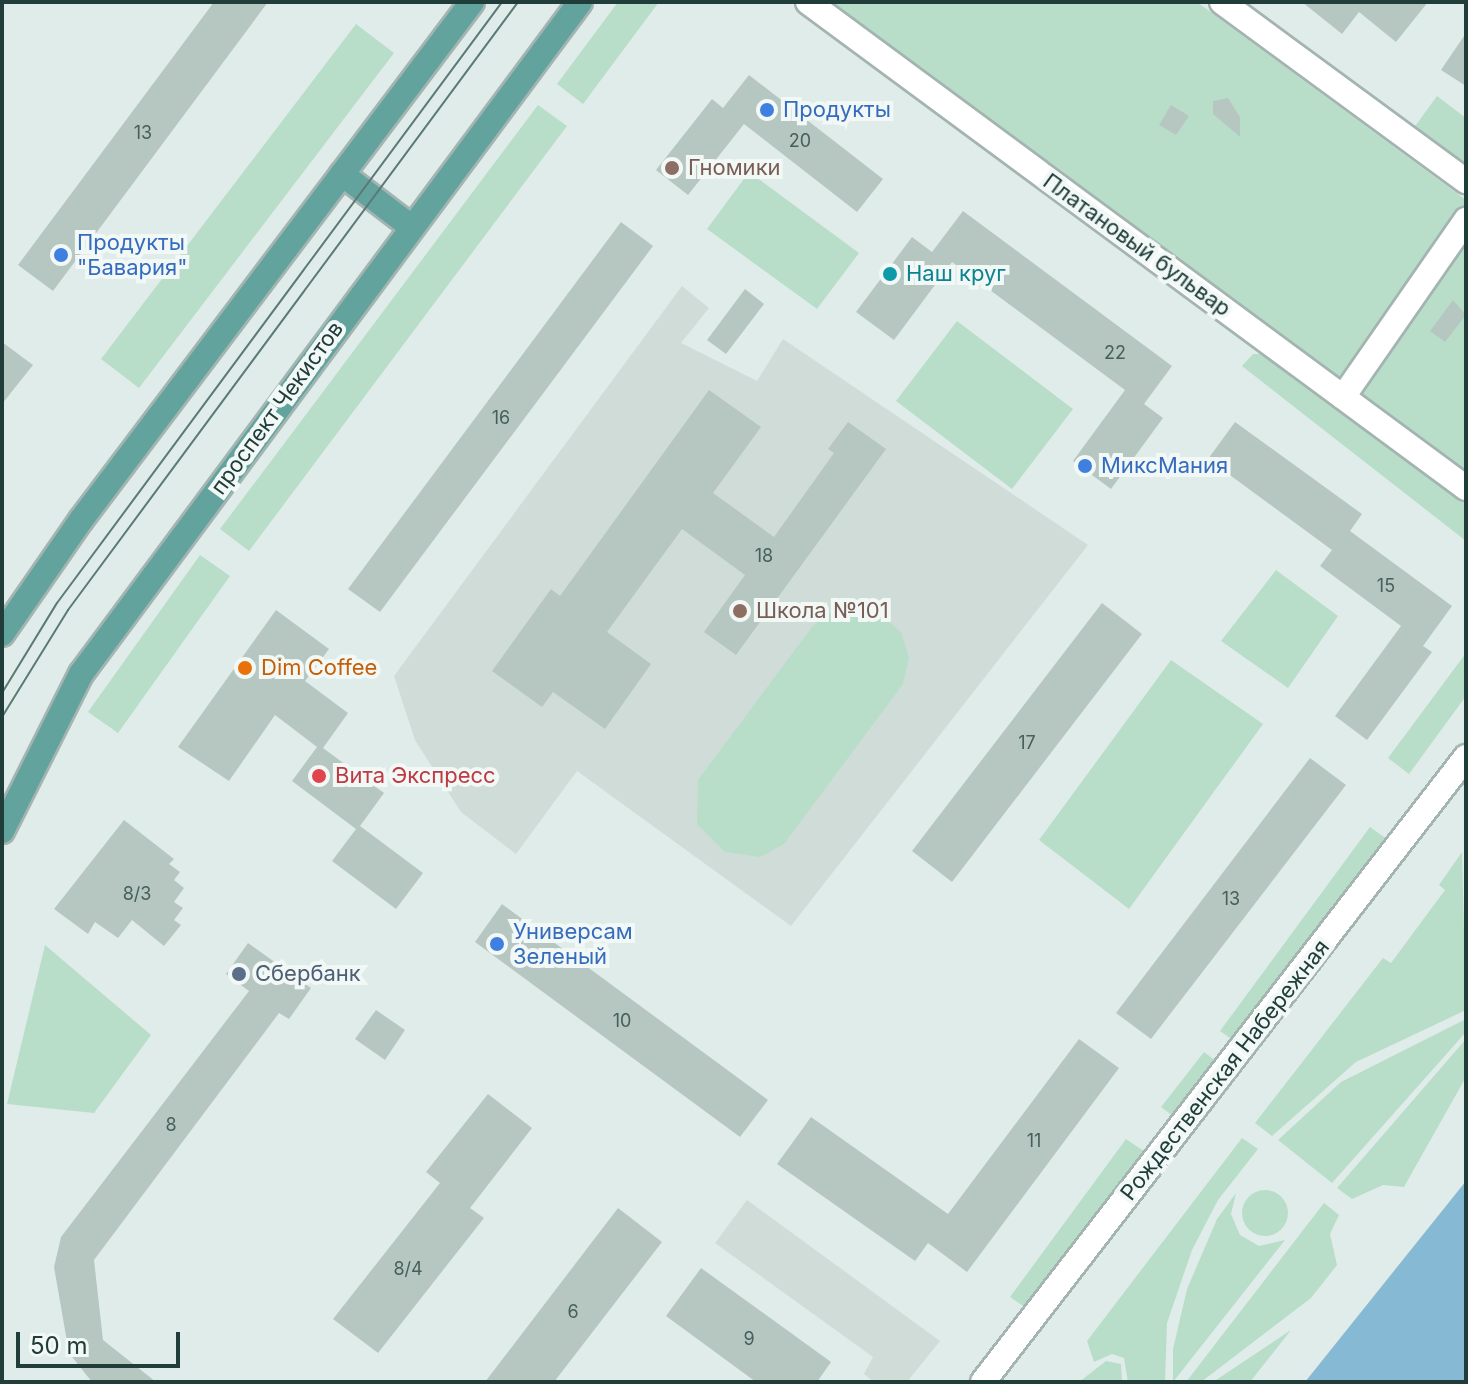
<!DOCTYPE html>
<html>
<head>
<meta charset="utf-8">
<style>
	body { margin:0 }
	#map { position:relative; width:1468px; height:1384px; overflow:hidden; background:#e0ece9; font-family:Inter,sans-serif }
	div>[style] { position:absolute }
	.built>* { inset:0; background:#cfdcd8 }
	.green>* { inset:0; background:#b8dec9 }
	.round { border-radius:50% }
	.water>* { inset:0; background:#86b9d3 }
	.building>* { inset:0; background:#b6c7c2 }
	.roads { filter:drop-shadow(2px 0 #a3b4b1) drop-shadow(-2px 0 #a3b4b1) drop-shadow(0 2px #a3b4b1) drop-shadow(0 -2px #a3b4b1) }
	.minor>* { height:24px; margin:-12px; padding:0 12px; transform-origin:12px; border-radius:12px; background:#fff }
	.major>* { height:24px; margin:-12px; padding:0 12px; transform-origin:12px; border-radius:12px; background:#63a39e }
	.tram>* { height:2px; margin:-1px; padding:0 1px; transform-origin:1px; border-radius:1px; background:#5b7976 }
	.dots>* { width:22px; height:22px; translate:-50% -50%; box-sizing:border-box; border:4px solid #f1f8f6; border-radius:50% }
	span { translate:-50% -50%; white-space:nowrap; text-align:center; line-height:1.15; -webkit-text-stroke:8px #f1f8f6; paint-order:stroke }
	.number-label { font-size:18px; color:#46605c }
	.number-label span { -webkit-text-stroke-width:0 }
	.shop-label { font-size:22px; color:#366cbe }
	.left { translate:0 -50%; text-align:left }
	.education-label { font-size:22px; color:#785e54 }
	.street-label { font-size:22px; color:#203d3a }
	.culture-label { font-size:22px; color:#0d838f }
	.food-label { font-size:22px; color:#c56008 }
	.health-label { font-size:22px; color:#be3a42 }
	.service-label { font-size:22px; color:#4e5e75 }
	.frame { position:absolute; inset:0; border:4px solid #203d3a; pointer-events:none }
	.scale { position:absolute; left:16px; top:1332px; width:164px; height:36px; box-sizing:border-box; border:4px solid #203d3a; border-top:0; padding-left:10px; font-size:24px; line-height:28px; white-space:nowrap; color:#203d3a; -webkit-text-stroke:6px #f1f8f6; paint-order:stroke }
</style>
</head>
<body>
<div id="map">
	<div class="built">
		<i style="clip-path:polygon(682px 286px,709px 308px,681px 343px,757px 381px,783px 339px,1088px 545px,791px 926px,577px 771px,516px 854px,461px 812px,415px 740px,394px 676px)"></i>
		<i style="clip-path:polygon(747px 1200px,940px 1341px,907px 1382px,874px 1382px,864px 1374px,873px 1357px,715px 1243px)"></i>
	</div>
	<div class="green">
		<i style="clip-path:polygon(618px 2px,659px 2px,583px 104px,557px 84px)"></i>
		<i style="clip-path:polygon(825px 2px,1197px 2px,1466px 200px,1466px 474px)"></i>
		<i style="clip-path:polygon(356px 24px,394px 53px,139px 388px,101px 359px)"></i>
		<i style="clip-path:polygon(1437px 96px,1466px 118px,1466px 167px,1413px 129px)"></i>
		<i style="clip-path:polygon(538px 105px,567px 126px,249px 551px,220px 529px)"></i>
		<i style="clip-path:polygon(749px 172px,859px 253px,817px 309px,707px 229px)"></i>
		<i style="clip-path:polygon(957px 321px,1073px 409px,1012px 489px,896px 401px)"></i>
		<i style="clip-path:polygon(1253px 354px,1268px 354px,1466px 501px,1466px 541px,1242px 366px)"></i>
		<i style="clip-path:polygon(200px 555px,230px 576px,118px 733px,88px 712px)"></i>
		<i style="clip-path:polygon(1276px 570px,1338px 616px,1288px 688px,1221px 641px)"></i>
		<i style="clip-path:polygon(851px 606px,877px 612px,901px 632px,909px 658px,903px 684px,784px 844px,760px 857px,725px 852px,697px 824px,698px 780px,812px 627px,833px 610px)"></i>
		<i style="clip-path:polygon(1466px 653px,1466px 696px,1409px 774px,1388px 758px)"></i>
		<i style="clip-path:polygon(1171px 660px,1263px 724px,1129px 909px,1039px 840px)"></i>
		<i style="clip-path:polygon(1370px 827px,1391px 842px,1240px 1045px,1220px 1031px)"></i>
		<i style="clip-path:polygon(1462px 852px,1466px 1010px,1356px 1062px,1272px 1136px,1255px 1123px,1383px 958px,1391px 963px,1445px 890px,1439px 885px)"></i>
		<i style="clip-path:polygon(45px 945px,151px 1035px,94px 1113px,7px 1104px)"></i>
		<i style="clip-path:polygon(1466px 1019px,1466px 1032px,1332px 1183px,1278px 1140px,1341px 1082px)"></i>
		<i style="clip-path:polygon(1466px 1039px,1466px 1077px,1404px 1187px,1383px 1185px,1352px 1199px,1337px 1188px)"></i>
		<i style="clip-path:polygon(1204px 1052px,1224px 1067px,1181px 1122px,1161px 1107px)"></i>
		<i style="clip-path:polygon(1242px 1138px,1258px 1149px,1218px 1200px,1192px 1250px,1167px 1323px,1165px 1382px,1128px 1382px,1124px 1358px,1112px 1354px,1094px 1362px,1087px 1341px)"></i>
		<i style="clip-path:polygon(1126px 1139px,1145px 1152px,1029px 1310px,1010px 1297px)"></i>
		<i class="round" style="left:1242px;top:1190px;width:46px;height:46px"></i>
		<i style="clip-path:polygon(1236px 1193px,1231px 1214px,1240px 1235px,1259px 1246px,1285px 1240px,1173px 1382px,1173px 1349px,1187px 1289px,1217px 1219px)"></i>
		<i style="clip-path:polygon(1324px 1203px,1339px 1215px,1330px 1234px,1337px 1265px,1311px 1298px,1201px 1382px,1186px 1382px)"></i>
		<i style="clip-path:polygon(1291px 1330px,1250px 1382px,1213px 1382px)"></i>
		<i style="clip-path:polygon(1106px 1361px,1121px 1364px,1122px 1382px,1079px 1382px)"></i>
	</div>
	<div class="water">
		<i style="clip-path:polygon(1466px 1181px,1466px 1382px,1305px 1382px)"></i>
	</div>
	<div class="building">
		<i style="clip-path:polygon(214px 2px,268px 2px,53px 291px,18px 265px)"></i>
		<i style="clip-path:polygon(1302px 2px,1428px 2px,1396px 42px,1359px 12px,1342px 34px)"></i>
		<i style="clip-path:polygon(1466px 33px,1466px 86px,1441px 70px)"></i>
		<i style="clip-path:polygon(749px 75px,883px 179px,857px 212px,744px 124px,688px 195px,656px 170px,712px 99px,723px 108px)"></i>
		<i style="clip-path:polygon(1228px 98px,1240px 117px,1240px 137px,1213px 114px,1213px 101px)"></i>
		<i style="clip-path:polygon(1171px 105px,1189px 116px,1176px 135px,1159px 125px)"></i>
		<i style="clip-path:polygon(963px 211px,1172px 366px,1144px 404px,1163px 418px,1111px 489px,1073px 461px,1125px 390px,952px 262px,894px 340px,856px 312px,912px 237px,932px 252px)"></i>
		<i style="clip-path:polygon(621px 222px,653px 246px,380px 612px,348px 589px)"></i>
		<i style="clip-path:polygon(745px 289px,764px 304px,726px 354px,707px 340px)"></i>
		<i style="clip-path:polygon(1453px 300px,1466px 315px,1445px 342px,1430px 331px)"></i>
		<i style="clip-path:polygon(2px 342px,33px 365px,2px 404px)"></i>
		<i style="clip-path:polygon(709px 390px,761px 427px,713px 493px,774px 537px,834px 453px,828px 449px,848px 422px,886px 449px,736px 655px,704px 632px,745px 575px,682px 529px,607px 632px,651px 664px,605px 729px,553px 692px,542px 707px,492px 671px,551px 589px,560px 596px)"></i>
		<i style="clip-path:polygon(1235px 422px,1362px 514px,1350px 531px,1452px 606px,1423px 646px,1432px 652px,1367px 740px,1335px 716px,1401px 626px,1320px 566px,1332px 550px,1208px 459px)"></i>
		<i style="clip-path:polygon(1102px 603px,1142px 634px,952px 882px,912px 851px)"></i>
		<i style="clip-path:polygon(276px 610px,329px 649px,305px 681px,348px 713px,323px 748px,384px 793px,360px 826px,423px 873px,396px 909px,332px 861px,356px 829px,292px 781px,317px 747px,275px 715px,229px 781px,178px 747px)"></i>
		<i style="clip-path:polygon(1310px 758px,1346px 785px,1151px 1039px,1116px 1013px)"></i>
		<i style="clip-path:polygon(124px 820px,174px 859px,169px 864px,180px 872px,174px 880px,184px 888px,174px 902px,183px 908px,174px 920px,181px 925px,164px 946px,132px 920px,118px 938px,95px 922px,88px 934px,54px 909px)"></i>
		<i style="clip-path:polygon(502px 904px,768px 1100px,740px 1137px,475px 942px)"></i>
		<i style="clip-path:polygon(248px 943px,311px 988px,289px 1019px,279px 1013px,94px 1260px,103px 1340px,156px 1382px,92px 1382px,69px 1353px,54px 1267px,61px 1237px,249px 991px,226px 974px)"></i>
		<i style="clip-path:polygon(376px 1010px,405px 1030px,385px 1060px,355px 1039px)"></i>
		<i style="clip-path:polygon(1079px 1039px,1119px 1068px,967px 1272px,928px 1243px,915px 1261px,777px 1164px,811px 1117px,948px 1214px)"></i>
		<i style="clip-path:polygon(488px 1094px,532px 1128px,470px 1208px,484px 1218px,378px 1353px,333px 1319px,440px 1183px,426px 1172px)"></i>
		<i style="clip-path:polygon(618px 1208px,662px 1242px,554px 1382px,485px 1382px)"></i>
		<i style="clip-path:polygon(701px 1268px,831px 1362px,817px 1382px,756px 1382px,666px 1316px)"></i>
	</div>
	<div class="roads">
		<div class="minor">
			<i style="left:808px;top:2px;width:818px;rotate:36.45deg"></i>
			<i style="left:1222px;top:2px;width:303px;rotate:36.3deg"></i>
			<i style="left:1343px;top:397px;width:216px;rotate:-55.2deg"></i>
			<i style="left:983px;top:1382px;width:790px;rotate:-52.3deg"></i>
		</div>
		<div class="major">
			<i style="left:342px;top:174px;width:86px;rotate:37.4deg"></i>
			<i style="left:2px;top:634px;width:139px;rotate:-55.3deg"></i>
			<i style="left:81px;top:520px;width:649px;rotate:-52.95deg"></i>
			<i style="left:2px;top:831px;width:176px;rotate:-63.3deg"></i>
			<i style="left:81px;top:674px;width:837px;rotate:-53.4deg"></i>
		</div>
	</div>
	<div class="tram">
		<i style="left:2px;top:693px;width:105px;rotate:-58.6deg"></i>
		<i style="left:57px;top:603px;width:748px;rotate:-53.48deg"></i>
		<i style="left:2px;top:717px;width:126px;rotate:-58.3deg"></i>
		<i style="left:68px;top:610px;width:756px;rotate:-53.49deg"></i>
	</div>
	<div class="dots">
		<i style="left:767px;top:110px;background:#3f7fe0"></i>
		<i style="left:672px;top:168px;background:#8d6e63"></i>
		<i style="left:61px;top:255px;background:#3f7fe0"></i>
		<i style="left:890px;top:274px;background:#0f9aa8"></i>
		<i style="left:1085px;top:466px;background:#3f7fe0"></i>
		<i style="left:740px;top:611px;background:#8d6e63"></i>
		<i style="left:245px;top:668px;background:#e8710a"></i>
		<i style="left:319px;top:776px;background:#e0444e"></i>
		<i style="left:497px;top:944px;background:#3f7fe0"></i>
		<i style="left:239px;top:974px;background:#5c6f8a"></i>
	</div>
	<div class="number-label">
		<span style="left:143px;top:133px">13</span>
		<span style="left:800px;top:141px">20</span>
		<span style="left:1115px;top:353px">22</span>
		<span style="left:501px;top:418px">16</span>
		<span style="left:764px;top:556px">18</span>
		<span style="left:1386px;top:586px">15</span>
		<span style="left:1027px;top:743px">17</span>
		<span style="left:137px;top:894px">8/3</span>
		<span style="left:1231px;top:899px">13</span>
		<span style="left:622px;top:1021px">10</span>
		<span style="left:171px;top:1125px">8</span>
		<span style="left:1034px;top:1141px">11</span>
		<span style="left:408px;top:1269px">8/4</span>
		<span style="left:573px;top:1312px">6</span>
		<span style="left:749px;top:1339px">9</span>
	</div>
	<div class="shop-label">
		<span class="left" style="left:783px;top:110px">Продукты</span>
		<span class="left" style="left:77px;top:255px">Продукты<br>"Бавария"</span>
		<span class="left" style="left:1101px;top:466px">МиксМания</span>
		<span class="left" style="left:513px;top:944px">Универсам<br>Зеленый</span>
	</div>
	<div class="education-label">
		<span class="left" style="left:688px;top:168px">Гномики</span>
		<span class="left" style="left:756px;top:611px">Школа №101</span>
	</div>
	<div class="street-label">
		<span style="left:1137px;top:245px;rotate:36deg">Платановый бульвар</span>
		<span style="left:277px;top:408px;rotate:-54deg">проспект Чекистов</span>
		<span style="left:1225px;top:1070px;rotate:-52deg">Рождественская Набережная</span>
	</div>
	<div class="culture-label">
		<span class="left" style="left:906px;top:274px">Наш круг</span>
	</div>
	<div class="food-label">
		<span class="left" style="left:261px;top:668px">Dim Coffee</span>
	</div>
	<div class="health-label">
		<span class="left" style="left:335px;top:776px">Вита Экспресс</span>
	</div>
	<div class="service-label">
		<span class="left" style="left:255px;top:974px">Сбербанк</span>
	</div>
	<div class="frame"></div>
	<div class="scale">50 m</div>
</div>
</body>
</html>
